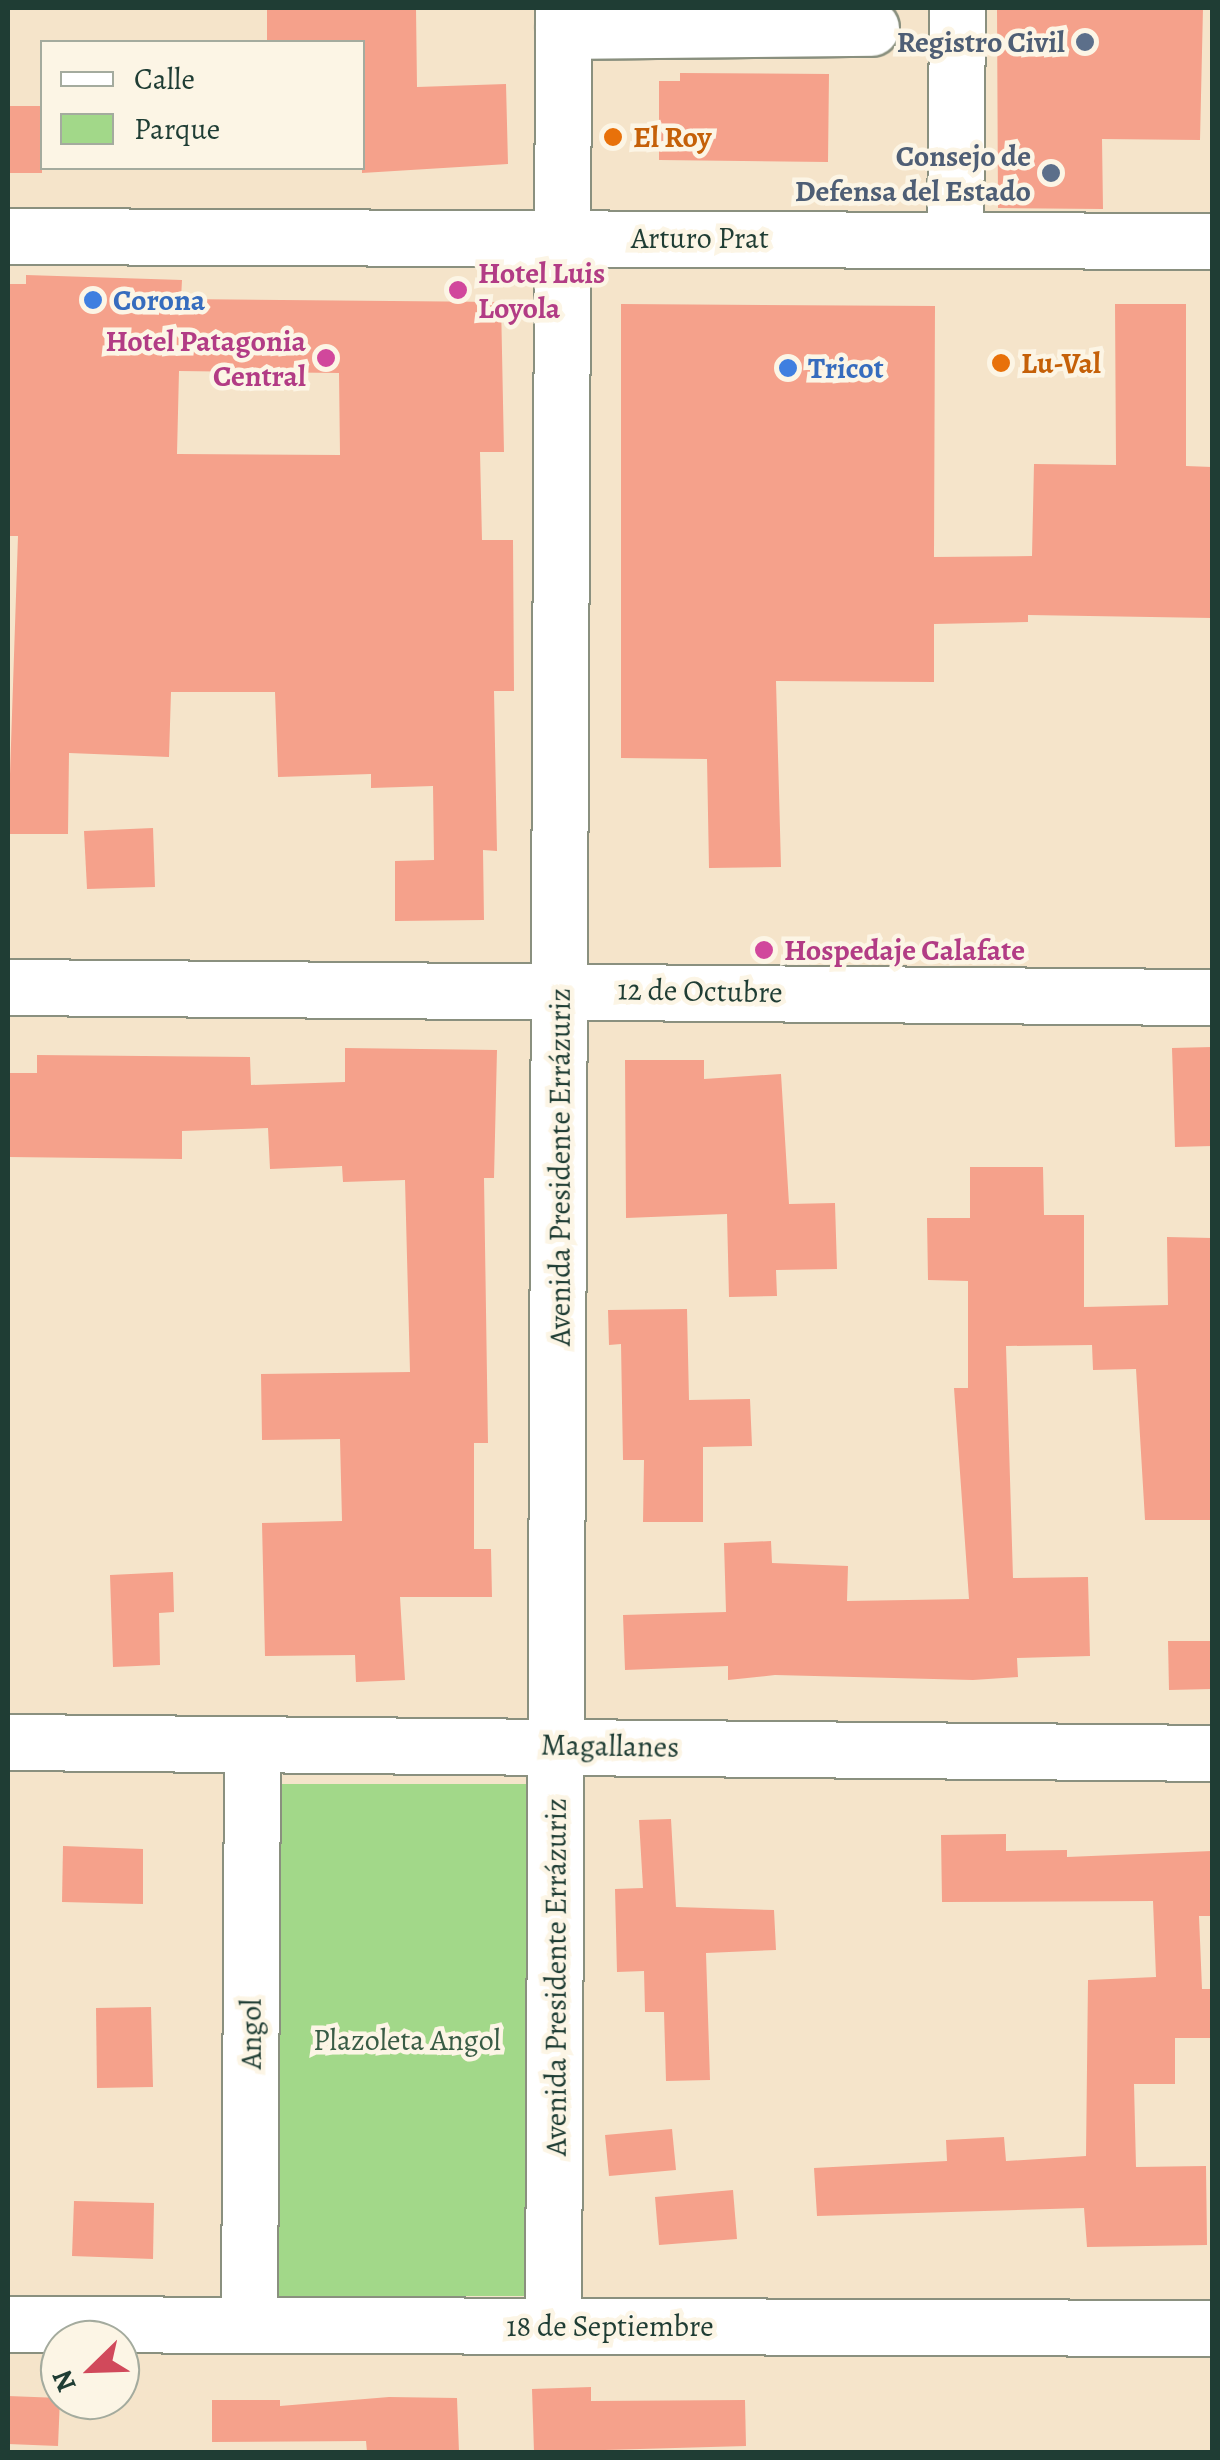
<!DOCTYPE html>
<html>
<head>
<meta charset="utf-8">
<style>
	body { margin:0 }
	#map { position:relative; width:1220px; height:2460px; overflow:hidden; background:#f5e4ca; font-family:Alegreya,serif }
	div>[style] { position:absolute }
	.green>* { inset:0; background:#a2d889 }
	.building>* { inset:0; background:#f5a18b }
	.roads { filter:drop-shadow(2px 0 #8a907f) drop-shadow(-2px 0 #8a907f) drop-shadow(0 2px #8a907f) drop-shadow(0 -2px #8a907f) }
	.minor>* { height:55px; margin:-27.5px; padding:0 27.5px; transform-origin:27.5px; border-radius:27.5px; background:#fff }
	.major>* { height:55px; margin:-27.5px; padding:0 27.5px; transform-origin:27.5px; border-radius:27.5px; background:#fff }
	.dots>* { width:28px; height:28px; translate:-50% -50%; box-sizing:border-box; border:5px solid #fcf5e5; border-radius:50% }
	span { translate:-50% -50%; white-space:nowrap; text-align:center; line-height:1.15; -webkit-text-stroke:9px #fcf5e5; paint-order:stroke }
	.service-label { font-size:30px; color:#4e5e75; font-weight:700 }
	.right { translate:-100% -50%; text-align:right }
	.food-label { font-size:30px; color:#c56008; font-weight:700 }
	.left { translate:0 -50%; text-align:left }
	.street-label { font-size:30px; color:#1f3d34 }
	.hotel-label { font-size:30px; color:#b23c85; font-weight:700 }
	.shop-label { font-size:30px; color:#366cbe; font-weight:700 }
	.park-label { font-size:30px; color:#395c45 }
	.frame { position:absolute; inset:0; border:10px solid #1f3d34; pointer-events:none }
	.legend { position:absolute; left:40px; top:40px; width:325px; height:130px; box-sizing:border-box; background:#fcf5e5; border:2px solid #a4ab9e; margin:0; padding:12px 18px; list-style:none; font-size:30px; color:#1f3d34 }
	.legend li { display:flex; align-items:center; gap:20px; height:50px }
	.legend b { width:50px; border:2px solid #a4ab9e }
	.north { position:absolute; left:40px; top:2320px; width:100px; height:100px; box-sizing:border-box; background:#fcf5e5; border:2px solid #a4ab9e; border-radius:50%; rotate:247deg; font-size:28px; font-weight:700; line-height:40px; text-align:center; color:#1f3d34 }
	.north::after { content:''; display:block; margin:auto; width:35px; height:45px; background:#d1495b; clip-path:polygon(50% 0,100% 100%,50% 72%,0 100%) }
</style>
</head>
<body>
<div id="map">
	<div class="green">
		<i style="clip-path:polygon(264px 1784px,549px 1784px,550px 2296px,265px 2296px)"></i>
	</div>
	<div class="building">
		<i style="clip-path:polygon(267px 8px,416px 8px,417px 87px,506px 84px,508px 164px,362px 173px,362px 42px,267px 42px)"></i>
		<i style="clip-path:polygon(997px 8px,1203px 8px,1200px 140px,1102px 139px,1103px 209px,998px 208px)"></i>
		<i style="clip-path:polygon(680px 73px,829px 74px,828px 162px,659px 160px,659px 81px,680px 81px)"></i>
		<i style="clip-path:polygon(8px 106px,42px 106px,42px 173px,8px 173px)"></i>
		<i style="clip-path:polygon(evenodd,26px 275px,182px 280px,181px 299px,501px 302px,504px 452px,480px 452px,482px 540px,513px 540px,514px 691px,494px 691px,497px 851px,483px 850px,484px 920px,395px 921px,395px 861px,434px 860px,433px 786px,371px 788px,371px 774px,278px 777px,275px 692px,171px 692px,169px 757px,69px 753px,68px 834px,8px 834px,18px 536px,8px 536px,8px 284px,26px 284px,26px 275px,179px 371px,339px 373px,340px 455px,177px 454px,179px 371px)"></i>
		<i style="clip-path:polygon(621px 304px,935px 306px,934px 557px,1032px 556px,1034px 464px,1116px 465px,1115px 304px,1186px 304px,1186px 466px,1212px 467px,1212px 618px,1028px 615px,1028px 622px,934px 624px,934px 682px,776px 681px,781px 867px,709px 868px,707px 759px,621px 758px)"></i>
		<i style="clip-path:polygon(153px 828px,155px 887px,87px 889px,84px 831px)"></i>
		<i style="clip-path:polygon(1212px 1047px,1212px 1146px,1175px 1147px,1172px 1048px)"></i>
		<i style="clip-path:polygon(345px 1048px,497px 1050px,494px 1178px,484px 1178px,488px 1443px,474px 1443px,474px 1549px,491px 1549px,492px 1597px,400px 1597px,405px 1680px,356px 1682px,355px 1655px,265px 1656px,262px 1523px,342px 1521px,340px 1439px,262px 1440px,261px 1374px,410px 1372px,405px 1180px,343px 1182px,342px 1166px,270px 1169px,268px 1128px,182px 1131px,182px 1159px,8px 1157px,8px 1073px,37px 1073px,37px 1055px,250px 1057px,251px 1085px,345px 1082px)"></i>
		<i style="clip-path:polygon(625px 1060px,704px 1060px,704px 1079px,781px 1074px,789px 1204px,835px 1203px,837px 1269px,776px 1270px,777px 1296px,729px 1297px,727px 1214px,626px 1218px)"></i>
		<i style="clip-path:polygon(970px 1167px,1043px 1167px,1044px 1215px,1084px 1215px,1084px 1307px,1168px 1305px,1167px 1237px,1212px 1238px,1212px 1520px,1145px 1520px,1136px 1369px,1093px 1370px,1092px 1345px,1006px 1346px,1013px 1578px,1088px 1577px,1090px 1656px,1017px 1658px,1018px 1677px,973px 1680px,775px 1675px,728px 1680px,728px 1666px,625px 1670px,623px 1615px,726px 1612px,724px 1543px,771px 1541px,772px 1563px,848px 1566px,847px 1601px,969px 1599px,954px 1388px,968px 1388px,968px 1281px,928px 1280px,927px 1218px,970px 1218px)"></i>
		<i style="clip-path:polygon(687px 1309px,689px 1400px,750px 1399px,752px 1446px,703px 1447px,703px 1522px,643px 1522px,644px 1460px,623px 1460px,621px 1344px,609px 1345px,608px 1310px)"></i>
		<i style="clip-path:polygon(173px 1572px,174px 1612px,159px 1613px,160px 1665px,113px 1667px,110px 1575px)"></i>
		<i style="clip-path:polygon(1168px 1641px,1212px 1641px,1212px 1689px,1169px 1690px)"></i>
		<i style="clip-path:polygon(671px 1819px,676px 1907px,774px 1910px,776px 1950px,706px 1953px,710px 2080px,666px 2081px,664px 2012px,645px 2012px,644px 1971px,617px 1972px,615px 1889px,643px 1888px,639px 1820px)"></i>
		<i style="clip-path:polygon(1006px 1834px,1006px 1851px,1067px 1850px,1067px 1857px,1212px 1851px,1212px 1916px,1199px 1916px,1202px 1989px,1212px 1989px,1212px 2038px,1175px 2038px,1175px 2084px,1134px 2084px,1136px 2167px,1206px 2166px,1207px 2245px,1087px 2247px,1084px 2208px,817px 2216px,814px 2168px,947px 2161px,946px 2140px,1004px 2137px,1006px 2161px,1086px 2156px,1088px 1980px,1156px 1977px,1153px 1901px,942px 1902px,941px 1835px)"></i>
		<i style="clip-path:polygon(63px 1846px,143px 1849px,143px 1904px,62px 1902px)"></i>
		<i style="clip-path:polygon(151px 2007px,153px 2087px,97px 2088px,96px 2008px)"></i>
		<i style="clip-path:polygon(672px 2129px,676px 2170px,609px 2176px,605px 2135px)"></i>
		<i style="clip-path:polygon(733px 2190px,737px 2239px,659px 2245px,655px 2197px)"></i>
		<i style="clip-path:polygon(74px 2201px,154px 2203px,153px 2259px,72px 2256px)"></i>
		<i style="clip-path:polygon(591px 2387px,591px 2401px,745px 2400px,746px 2446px,534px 2452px,532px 2389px)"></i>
		<i style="clip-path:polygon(8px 2396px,60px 2398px,58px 2446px,8px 2444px)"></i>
		<i style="clip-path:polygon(389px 2397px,457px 2398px,459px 2452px,367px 2452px,366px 2441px,212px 2442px,212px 2400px,280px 2400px,280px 2406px)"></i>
	</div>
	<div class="roads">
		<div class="minor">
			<i style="left:563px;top:31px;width:308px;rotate:-0.6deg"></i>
			<i style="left:955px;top:239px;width:231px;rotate:-89.5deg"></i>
			<i style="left:8px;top:987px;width:1204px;rotate:0.48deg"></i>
			<i style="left:8px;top:1742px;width:1204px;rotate:0.52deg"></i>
			<i style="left:8px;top:2324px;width:1204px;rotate:0.19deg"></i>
			<i style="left:249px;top:2324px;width:580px;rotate:-89.7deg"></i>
			<i style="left:553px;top:2326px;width:2318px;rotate:-89.75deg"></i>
		</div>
		<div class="major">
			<i style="left:8px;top:236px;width:1204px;rotate:0.24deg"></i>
		</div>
	</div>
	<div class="dots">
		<i style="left:1085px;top:42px;background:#5c6f8a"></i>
		<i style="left:613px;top:137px;background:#e8710a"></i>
		<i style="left:1051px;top:173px;background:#5c6f8a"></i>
		<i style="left:458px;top:290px;background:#d1479c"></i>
		<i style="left:93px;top:300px;background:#3f7fe0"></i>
		<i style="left:326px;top:358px;background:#d1479c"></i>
		<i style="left:1001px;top:363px;background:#e8710a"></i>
		<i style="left:788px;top:368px;background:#3f7fe0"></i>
		<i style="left:764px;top:950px;background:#d1479c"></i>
	</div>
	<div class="service-label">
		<span class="right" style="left:1065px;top:42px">Registro Civil</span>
		<span class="right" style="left:1031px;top:173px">Consejo de<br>Defensa del Estado</span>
	</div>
	<div class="food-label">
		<span class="left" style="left:633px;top:137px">El Roy</span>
		<span class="left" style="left:1021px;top:363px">Lu-Val</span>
	</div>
	<div class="street-label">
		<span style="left:700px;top:238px">Arturo Prat</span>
		<span style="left:700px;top:991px;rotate:1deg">12 de Octubre</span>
		<span style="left:560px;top:1167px;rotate:-90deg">Avenida Presidente Errázuriz</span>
		<span style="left:610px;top:1746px;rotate:1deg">Magallanes</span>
		<span style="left:556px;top:1977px;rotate:-90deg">Avenida Presidente Errázuriz</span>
		<span style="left:251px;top:2034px;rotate:-90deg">Angol</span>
		<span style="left:610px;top:2326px">18 de Septiembre</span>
	</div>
	<div class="hotel-label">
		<span class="left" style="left:478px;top:290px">Hotel Luis<br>Loyola</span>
		<span class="right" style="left:306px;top:358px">Hotel Patagonia<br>Central</span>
		<span class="left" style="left:784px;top:950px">Hospedaje Calafate</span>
	</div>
	<div class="shop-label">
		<span class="left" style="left:113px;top:300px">Corona</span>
		<span class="left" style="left:808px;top:368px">Tricot</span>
	</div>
	<div class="park-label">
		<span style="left:407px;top:2040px">Plazoleta Angol</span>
	</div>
	<div class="frame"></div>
	<ul class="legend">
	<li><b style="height:12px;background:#fff"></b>Calle</li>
	<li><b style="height:28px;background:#a2d889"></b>Parque</li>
	</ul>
	<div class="north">N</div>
</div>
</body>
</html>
